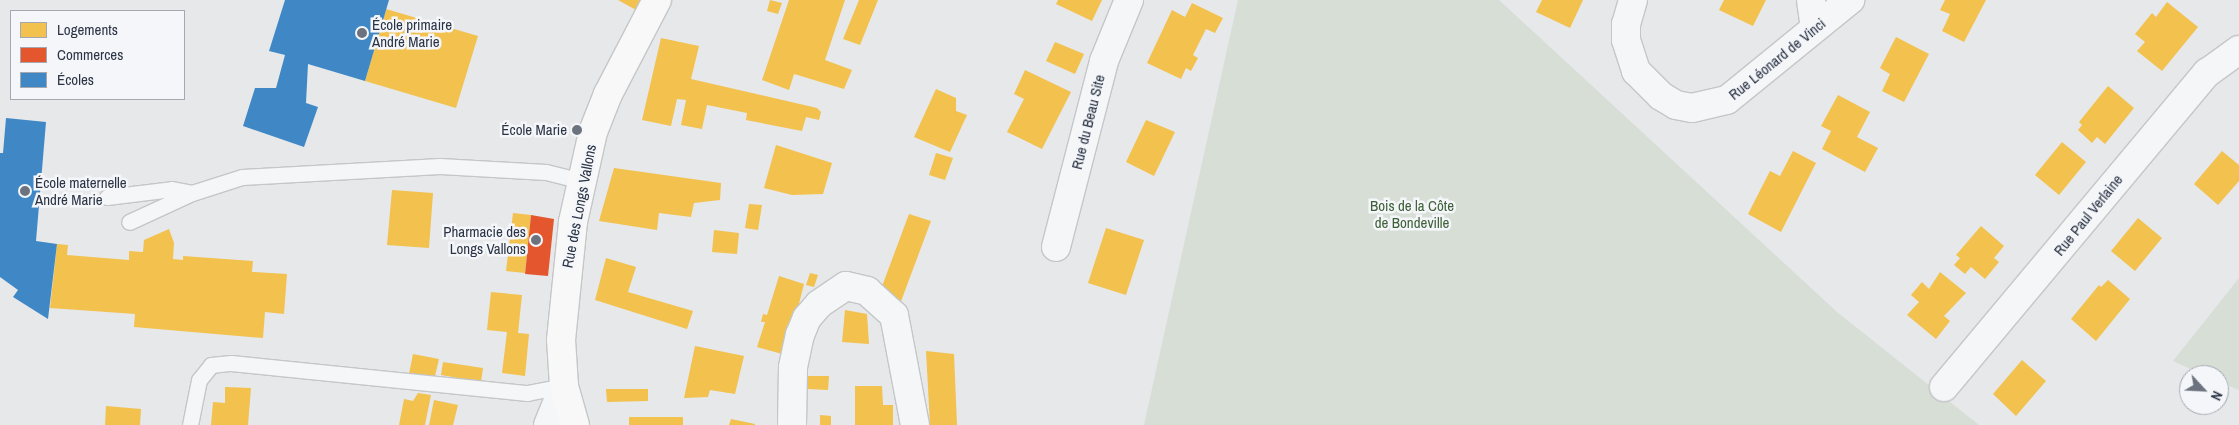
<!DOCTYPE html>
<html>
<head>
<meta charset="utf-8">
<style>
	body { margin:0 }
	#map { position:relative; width:2239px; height:425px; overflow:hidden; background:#e6e8ea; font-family:"Archivo Narrow",sans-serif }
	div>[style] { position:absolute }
	.green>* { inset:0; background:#d6ded6 }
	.homes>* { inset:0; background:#f2c14e }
	.shops>* { inset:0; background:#e4572e }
	.schools>* { inset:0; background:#3f88c5 }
	.roads { filter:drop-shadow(1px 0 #c4c6c8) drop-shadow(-1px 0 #c4c6c8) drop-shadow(0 1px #c4c6c8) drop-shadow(0 -1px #c4c6c8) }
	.lane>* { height:15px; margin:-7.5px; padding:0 7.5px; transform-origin:7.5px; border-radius:7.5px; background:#f5f6f7 }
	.street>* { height:28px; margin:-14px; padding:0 14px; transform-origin:14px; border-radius:14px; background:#f5f6f7 }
	.secondary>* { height:28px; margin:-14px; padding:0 14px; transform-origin:14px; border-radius:14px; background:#f8f8f8 }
	.dots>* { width:14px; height:14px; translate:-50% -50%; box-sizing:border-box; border:2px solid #f4f6f9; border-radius:50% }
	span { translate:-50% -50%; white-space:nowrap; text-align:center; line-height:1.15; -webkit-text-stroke:5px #f4f6f9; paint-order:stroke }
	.poi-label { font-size:15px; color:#2b3445 }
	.left { translate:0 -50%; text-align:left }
	.right { translate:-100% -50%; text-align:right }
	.street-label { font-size:15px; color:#2b3445 }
	.park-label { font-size:15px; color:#3f6138 }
	.legend { position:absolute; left:10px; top:10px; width:175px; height:90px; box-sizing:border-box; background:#f4f6f9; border:1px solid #a4a8b1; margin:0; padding:6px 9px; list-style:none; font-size:15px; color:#2b3445 }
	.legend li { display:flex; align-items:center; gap:10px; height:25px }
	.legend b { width:25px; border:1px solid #a4a8b1 }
	.north { position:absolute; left:2179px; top:365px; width:50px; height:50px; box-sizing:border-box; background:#f4f6f9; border:1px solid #a4a8b1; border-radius:50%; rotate:115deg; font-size:14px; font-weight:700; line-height:20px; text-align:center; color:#2b3445 }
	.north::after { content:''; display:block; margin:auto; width:18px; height:22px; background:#6c737f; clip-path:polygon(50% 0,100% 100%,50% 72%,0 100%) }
</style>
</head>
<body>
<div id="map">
	<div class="green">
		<i style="clip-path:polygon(1238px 0,1499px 0,1837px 312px,1979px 425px,1144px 425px)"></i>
		<i style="clip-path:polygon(2239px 278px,2239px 390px,2219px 382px,2219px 375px,2204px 375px,2173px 361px)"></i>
	</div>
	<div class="homes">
		<i style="clip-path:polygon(618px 0,641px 0,636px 10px)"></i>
		<i style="clip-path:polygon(770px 0,782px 3px,778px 14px,767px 11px)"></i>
		<i style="clip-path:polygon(789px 0,845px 0,825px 60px,852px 70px,844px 89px,794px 74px,789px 90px,762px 80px)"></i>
		<i style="clip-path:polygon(859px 0,878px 0,860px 45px,843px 39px)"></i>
		<i style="clip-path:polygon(1058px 0,1102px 0,1092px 21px,1056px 4px)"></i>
		<i style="clip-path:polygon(1542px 0,1583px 0,1570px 28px,1536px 12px)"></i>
		<i style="clip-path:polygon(1724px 0,1766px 0,1753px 26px,1719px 10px)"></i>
		<i style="clip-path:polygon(1945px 0,1986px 0,1964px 42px,1942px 31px,1950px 14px,1940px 10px)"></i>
		<i style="clip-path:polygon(2167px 2px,2198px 27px,2162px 71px,2137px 51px,2145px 42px,2135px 34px,2152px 13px,2156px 17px)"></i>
		<i style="clip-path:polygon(1192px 3px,1223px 18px,1215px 33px,1206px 29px,1193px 55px,1198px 58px,1191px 71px,1186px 68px,1181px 79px,1147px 63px,1172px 10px,1185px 17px)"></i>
		<i style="clip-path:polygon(386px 9px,478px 36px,456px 108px,365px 81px)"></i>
		<i style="clip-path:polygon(1896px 37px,1929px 54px,1904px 102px,1882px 91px,1890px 74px,1880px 68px)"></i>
		<i style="clip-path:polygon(661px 38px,699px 46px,691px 79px,817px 108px,821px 112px,819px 120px,806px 117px,802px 131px,746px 120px,747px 113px,707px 105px,702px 129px,681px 125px,686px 100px,677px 99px,671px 126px,642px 120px)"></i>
		<i style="clip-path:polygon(1055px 42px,1084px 54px,1075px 74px,1046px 61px)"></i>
		<i style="clip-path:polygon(1025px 70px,1071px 92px,1042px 149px,1007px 132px,1024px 99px,1014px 94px)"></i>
		<i style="clip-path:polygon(2108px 86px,2134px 108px,2105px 144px,2097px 137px,2092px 143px,2078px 130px,2082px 125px,2079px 122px)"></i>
		<i style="clip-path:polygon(936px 89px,956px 98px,956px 111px,967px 115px,950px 152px,914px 137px)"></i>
		<i style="clip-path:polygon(1838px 95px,1870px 112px,1857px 137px,1878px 148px,1865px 172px,1822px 149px,1831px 131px,1821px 126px)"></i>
		<i style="clip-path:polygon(1146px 120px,1175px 132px,1154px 176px,1126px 162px)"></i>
		<i style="clip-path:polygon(2062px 142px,2086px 162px,2059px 195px,2035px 175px)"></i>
		<i style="clip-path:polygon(776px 145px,832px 163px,823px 194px,792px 195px,764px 188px)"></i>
		<i style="clip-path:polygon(1793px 151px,1816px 163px,1781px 232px,1748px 214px,1770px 171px,1780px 176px)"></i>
		<i style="clip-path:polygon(2222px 151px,2239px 165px,2239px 181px,2218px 205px,2194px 184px)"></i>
		<i style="clip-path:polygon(936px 153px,953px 158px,945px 180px,929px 175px)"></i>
		<i style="clip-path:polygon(614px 168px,721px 183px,720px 200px,694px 203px,691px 217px,659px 213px,657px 230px,599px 221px)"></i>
		<i style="clip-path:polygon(392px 190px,433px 193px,429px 248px,387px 245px)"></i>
		<i style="clip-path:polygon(749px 204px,762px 205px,758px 230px,745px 228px)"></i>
		<i style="clip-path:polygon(513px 213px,531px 215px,525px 273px,506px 271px)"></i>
		<i style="clip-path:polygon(909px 214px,931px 221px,900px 304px,878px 297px)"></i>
		<i style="clip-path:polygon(2138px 218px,2162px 238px,2135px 271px,2111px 251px)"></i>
		<i style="clip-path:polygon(1981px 226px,2004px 246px,1994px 258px,1999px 262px,1985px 279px,1971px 267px,1965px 274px,1954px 265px,1960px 258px,1956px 255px)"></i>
		<i style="clip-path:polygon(1106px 228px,1144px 240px,1126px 295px,1088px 283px)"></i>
		<i style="clip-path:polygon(169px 229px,174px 243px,173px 259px,183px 260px,183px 256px,253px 261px,252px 272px,287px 274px,284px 314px,265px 312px,263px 338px,134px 327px,135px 314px,50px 308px,57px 244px,68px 245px,67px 255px,129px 260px,129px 251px,143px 252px,144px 240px)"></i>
		<i style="clip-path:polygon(714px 230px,739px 233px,737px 254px,712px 252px)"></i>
		<i style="clip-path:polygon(606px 258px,636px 267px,628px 292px,693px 311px,687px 329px,595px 300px)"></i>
		<i style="clip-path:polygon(1940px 272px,1966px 293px,1944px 316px,1950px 321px,1936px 339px,1907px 315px,1919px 302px,1911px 295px,1922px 282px,1929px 289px)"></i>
		<i style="clip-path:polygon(810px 273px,818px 275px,814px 287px,806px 285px)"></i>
		<i style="clip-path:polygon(779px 276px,804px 284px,786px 355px,757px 347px,765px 322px,761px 322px,763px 314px,767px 315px)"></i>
		<i style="clip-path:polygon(2108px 280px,2130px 299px,2096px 341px,2071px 319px,2099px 285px,2101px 287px)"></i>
		<i style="clip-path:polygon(491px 292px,522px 295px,518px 333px,529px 334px,525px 376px,502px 373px,507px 332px,487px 330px)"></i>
		<i style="clip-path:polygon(845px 310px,867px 314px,869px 344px,842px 342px)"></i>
		<i style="clip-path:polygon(695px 346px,744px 356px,735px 394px,710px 390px,708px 397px,684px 398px)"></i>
		<i style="clip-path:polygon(926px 351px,954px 354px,957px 425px,930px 425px)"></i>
		<i style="clip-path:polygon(413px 354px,439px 359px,435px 376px,409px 374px)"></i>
		<i style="clip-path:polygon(2022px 360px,2046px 381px,2016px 416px,1993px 394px)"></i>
		<i style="clip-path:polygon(443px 362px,483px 368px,481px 382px,441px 375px)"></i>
		<i style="clip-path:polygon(808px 376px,829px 376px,828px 390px,808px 389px)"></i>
		<i style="clip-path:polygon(855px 386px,882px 386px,883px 405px,893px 405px,893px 425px,855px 425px)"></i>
		<i style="clip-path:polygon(225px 387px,251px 388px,248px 425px,211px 425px,213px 402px,225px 403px)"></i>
		<i style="clip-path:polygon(606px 389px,648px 389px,648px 401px,607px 402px)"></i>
		<i style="clip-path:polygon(418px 393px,431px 395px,425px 425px,399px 425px,404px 399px,413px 401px)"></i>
		<i style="clip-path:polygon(434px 400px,458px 405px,453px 425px,429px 425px)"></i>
		<i style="clip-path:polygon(106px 406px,141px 409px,140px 425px,105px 425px)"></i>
		<i style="clip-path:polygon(820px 415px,831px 416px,831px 425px,820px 425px)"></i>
		<i style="clip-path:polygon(629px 417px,683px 417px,683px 425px,629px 425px)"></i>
		<i style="clip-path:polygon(731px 419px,755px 424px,755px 425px,729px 425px)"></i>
	</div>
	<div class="shops">
		<i style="clip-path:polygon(531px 215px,554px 219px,548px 276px,525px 274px)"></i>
	</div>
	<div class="schools">
		<i style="clip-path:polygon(285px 0,389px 0,365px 81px,308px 64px,306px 103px,318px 107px,304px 147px,243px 126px,255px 88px,276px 88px,285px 55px,269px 51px)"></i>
		<i style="clip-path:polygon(6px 118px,46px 122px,36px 241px,57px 244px,48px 319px,13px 297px,18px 290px,0 277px,0 153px,3px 153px)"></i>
	</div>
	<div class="roads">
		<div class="lane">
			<i style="left:192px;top:193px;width:52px;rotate:-17.7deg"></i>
			<i style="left:242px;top:177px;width:198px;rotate:-3.2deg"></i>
			<i style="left:440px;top:166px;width:106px;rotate:3.2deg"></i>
			<i style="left:546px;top:172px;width:36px;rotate:14deg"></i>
			<i style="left:107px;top:197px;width:65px;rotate:-7deg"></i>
			<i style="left:172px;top:189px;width:20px;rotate:11deg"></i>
			<i style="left:192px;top:193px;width:69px;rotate:155.3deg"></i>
			<i style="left:190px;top:425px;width:46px;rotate:-78.7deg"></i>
			<i style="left:199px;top:380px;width:19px;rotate:-51deg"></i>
			<i style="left:211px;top:365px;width:20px;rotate:-6deg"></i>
			<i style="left:231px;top:363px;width:298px;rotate:5.8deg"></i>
			<i style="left:527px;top:393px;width:38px;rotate:-11deg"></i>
		</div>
		<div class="street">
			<i style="left:1633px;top:0;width:25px;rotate:106deg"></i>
			<i style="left:1626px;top:24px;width:16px;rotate:90deg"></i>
			<i style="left:1626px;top:40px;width:33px;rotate:72deg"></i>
			<i style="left:1636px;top:71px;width:35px;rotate:45deg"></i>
			<i style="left:1661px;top:96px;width:17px;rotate:31deg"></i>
			<i style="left:1676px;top:105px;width:16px;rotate:11deg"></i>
			<i style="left:1692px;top:108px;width:36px;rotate:-13deg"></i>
			<i style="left:1727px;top:100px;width:159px;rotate:-39.1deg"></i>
			<i style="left:1811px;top:0;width:28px;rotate:82deg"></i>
			<i style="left:1056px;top:247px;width:192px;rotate:-75.5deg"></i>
			<i style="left:1104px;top:61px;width:66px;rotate:-67.7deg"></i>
			<i style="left:1944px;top:387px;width:410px;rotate:-50.1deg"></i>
			<i style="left:2207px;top:73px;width:39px;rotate:-36deg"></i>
			<i style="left:548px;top:425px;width:42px;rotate:-67.7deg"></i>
			<i style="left:792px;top:425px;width:58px;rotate:-89deg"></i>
			<i style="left:793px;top:367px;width:33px;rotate:-78deg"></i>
			<i style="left:800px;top:335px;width:18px;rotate:-68deg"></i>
			<i style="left:807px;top:318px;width:18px;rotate:-49deg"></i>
			<i style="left:819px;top:304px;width:32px;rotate:-34deg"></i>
			<i style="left:846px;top:286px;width:22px;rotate:13deg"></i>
			<i style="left:867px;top:291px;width:36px;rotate:42deg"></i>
			<i style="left:894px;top:315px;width:112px;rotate:79.2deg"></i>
		</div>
		<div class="secondary">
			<i style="left:575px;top:425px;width:41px;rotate:-105.8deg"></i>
			<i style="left:564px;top:386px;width:46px;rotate:-93.7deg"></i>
			<i style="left:561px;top:340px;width:119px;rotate:-84.2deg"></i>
			<i style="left:573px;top:222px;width:92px;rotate:-77.5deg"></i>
			<i style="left:593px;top:132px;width:41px;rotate:-68.5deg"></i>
			<i style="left:608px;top:94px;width:106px;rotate:-62.5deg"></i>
		</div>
	</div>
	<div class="dots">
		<i style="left:362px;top:33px;background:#6c737f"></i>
		<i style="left:577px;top:130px;background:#6c737f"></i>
		<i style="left:25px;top:191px;background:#6c737f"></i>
		<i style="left:536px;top:240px;background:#6c737f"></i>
	</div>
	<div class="poi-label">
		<span class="left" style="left:372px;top:33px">École primaire<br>André Marie</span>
		<span class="right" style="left:567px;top:130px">École Marie</span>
		<span class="left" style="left:35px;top:191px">École maternelle<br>André Marie</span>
		<span class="right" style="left:526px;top:240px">Pharmacie des<br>Longs Vallons</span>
	</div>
	<div class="street-label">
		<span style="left:1777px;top:59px;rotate:-39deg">Rue Léonard de Vinci</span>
		<span style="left:1088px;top:122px;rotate:-76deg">Rue du Beau Site</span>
		<span style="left:579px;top:206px;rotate:-79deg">Rue des Longs Vallons</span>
		<span style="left:2088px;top:215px;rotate:-51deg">Rue Paul Verlaine</span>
	</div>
	<div class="park-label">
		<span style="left:1412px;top:214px">Bois de la Côte<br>de Bondeville</span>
	</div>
	<ul class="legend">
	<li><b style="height:14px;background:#f2c14e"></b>Logements</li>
	<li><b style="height:14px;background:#e4572e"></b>Commerces</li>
	<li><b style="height:14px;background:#3f88c5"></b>Écoles</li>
	</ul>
	<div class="north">N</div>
</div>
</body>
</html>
